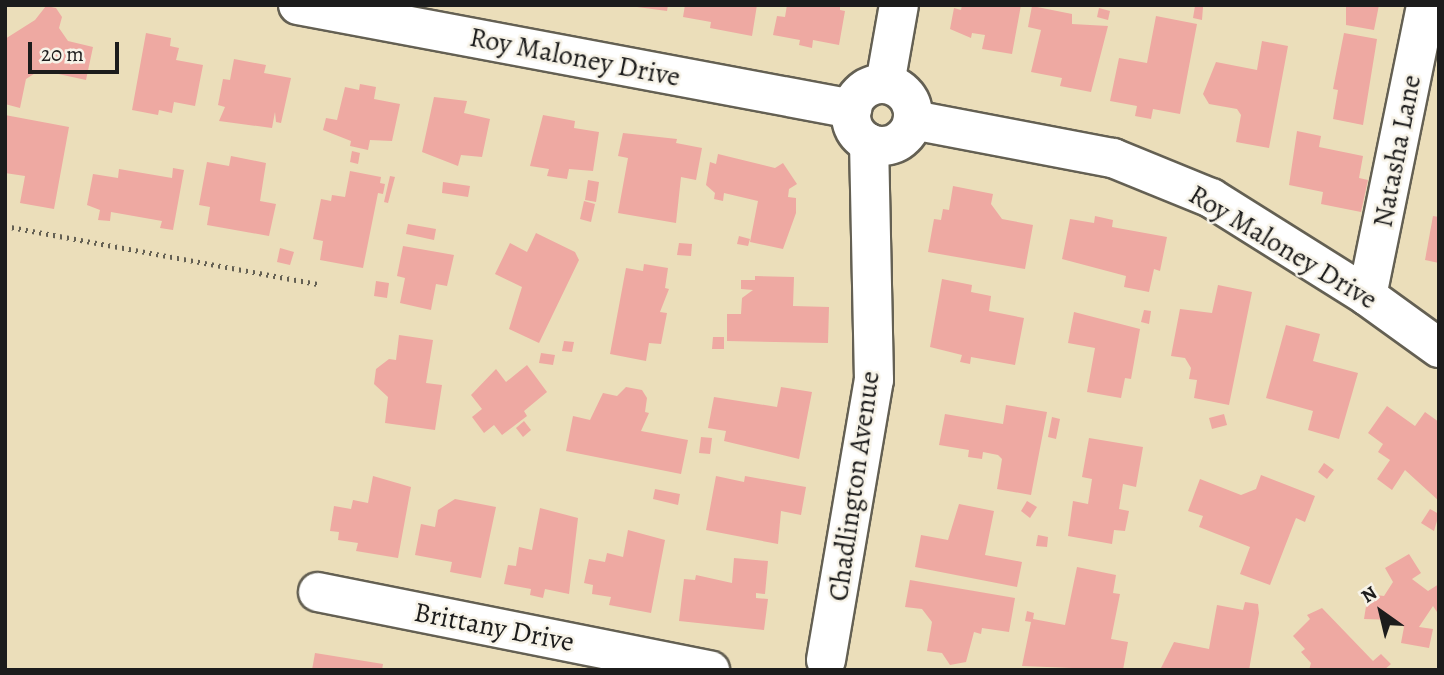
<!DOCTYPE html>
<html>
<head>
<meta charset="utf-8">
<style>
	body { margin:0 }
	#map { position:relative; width:1444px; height:675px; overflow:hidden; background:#ebdeba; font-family:Alegreya,serif }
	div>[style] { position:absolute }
	.building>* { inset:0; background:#eea9a2 }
	.path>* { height:4.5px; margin-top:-2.25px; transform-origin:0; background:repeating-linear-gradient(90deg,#646053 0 2px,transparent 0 7px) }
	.roads { filter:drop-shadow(2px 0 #646053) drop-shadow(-2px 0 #646053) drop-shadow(0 2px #646053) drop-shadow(0 -2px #646053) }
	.minor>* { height:38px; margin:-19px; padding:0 19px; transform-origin:19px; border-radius:19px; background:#fff }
	.minor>.ring { margin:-19px; padding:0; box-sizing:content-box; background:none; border:38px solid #fff; border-radius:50% }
	span { translate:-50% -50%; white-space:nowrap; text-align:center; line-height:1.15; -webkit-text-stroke:5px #f7f3e8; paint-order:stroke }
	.street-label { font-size:28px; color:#1c1c1c }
	.frame { position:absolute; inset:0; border:7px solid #1c1c1c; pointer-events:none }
	.north { position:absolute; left:1346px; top:577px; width:70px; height:70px; -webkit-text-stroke:5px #f7f3e8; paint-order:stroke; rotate:326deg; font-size:19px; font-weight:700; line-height:28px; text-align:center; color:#1c1c1c }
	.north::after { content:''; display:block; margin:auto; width:24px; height:32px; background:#1c1c1c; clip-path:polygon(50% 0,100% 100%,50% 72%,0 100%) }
	.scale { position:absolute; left:28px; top:42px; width:91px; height:32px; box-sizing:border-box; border:4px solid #1c1c1c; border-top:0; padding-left:9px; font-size:21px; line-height:24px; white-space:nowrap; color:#1c1c1c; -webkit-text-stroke:5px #f7f3e8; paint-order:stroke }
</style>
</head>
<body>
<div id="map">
	<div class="building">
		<i style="clip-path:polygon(622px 5px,668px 5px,667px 11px)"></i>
		<i style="clip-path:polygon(685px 5px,757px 5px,752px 36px,710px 28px,711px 22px,683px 17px)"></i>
		<i style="clip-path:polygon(787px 5px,840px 5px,840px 10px,845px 11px,839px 45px,813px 40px,812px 48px,799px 45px,800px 40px,773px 35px,777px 16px,785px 17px)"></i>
		<i style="clip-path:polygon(962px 5px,1021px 5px,1012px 54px,982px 49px,985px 35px,972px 33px,971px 38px,950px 29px,954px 8px,961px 10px)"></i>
		<i style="clip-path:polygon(1346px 5px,1379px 5px,1374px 30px,1346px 25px)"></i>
		<i style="clip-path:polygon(46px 6px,56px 8px,62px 17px,59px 28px,68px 41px,93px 47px,86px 80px,40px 70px,26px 79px,20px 108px,5px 104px,5px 39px,35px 20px)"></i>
		<i style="clip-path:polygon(1032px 6px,1072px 14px,1072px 24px,1108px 26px,1091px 92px,1060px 86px,1062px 78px,1031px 72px,1041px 30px,1028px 27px)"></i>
		<i style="clip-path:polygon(1195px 6px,1203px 7px,1202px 20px,1193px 18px)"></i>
		<i style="clip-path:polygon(1099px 8px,1110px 11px,1108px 20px,1097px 17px)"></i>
		<i style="clip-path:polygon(1156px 16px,1197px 24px,1180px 114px,1153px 109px,1151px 119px,1135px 116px,1137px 106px,1110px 101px,1119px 58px,1147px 63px)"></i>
		<i style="clip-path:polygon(146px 33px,171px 38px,170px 46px,179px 48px,176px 60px,203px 65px,195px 106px,174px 102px,172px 113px,159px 110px,158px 115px,132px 110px)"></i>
		<i style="clip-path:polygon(1344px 33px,1377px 39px,1363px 125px,1333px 119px,1338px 90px,1333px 89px)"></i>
		<i style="clip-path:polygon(1262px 41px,1288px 46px,1269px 148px,1236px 142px,1241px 115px,1237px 109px,1209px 104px,1203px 94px,1216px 62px,1257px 70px)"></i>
		<i style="clip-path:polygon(234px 59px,266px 65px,264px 73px,291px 78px,281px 123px,276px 122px,275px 112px,272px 128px,219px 121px,225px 107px,218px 105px,223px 79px,230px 80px)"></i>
		<i style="clip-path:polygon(360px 84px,376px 87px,374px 99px,400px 104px,392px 141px,370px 140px,368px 150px,350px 146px,351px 141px,323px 130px,326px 118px,337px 120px,345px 87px,359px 90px)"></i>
		<i style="clip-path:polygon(434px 97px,467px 101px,464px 113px,490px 119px,482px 157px,461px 155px,458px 166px,422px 152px)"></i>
		<i style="clip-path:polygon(5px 115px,69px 127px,54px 209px,20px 203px,25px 176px,5px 173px)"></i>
		<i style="clip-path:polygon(543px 115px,575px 121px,574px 128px,599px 132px,593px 171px,569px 169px,567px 179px,547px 176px,549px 169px,530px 166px)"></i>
		<i style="clip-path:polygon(1297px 131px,1321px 136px,1319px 147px,1363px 156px,1359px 178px,1368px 180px,1361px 212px,1321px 204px,1323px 192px,1289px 185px)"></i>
		<i style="clip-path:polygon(623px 133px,677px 139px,676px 143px,702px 148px,696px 180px,681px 177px,676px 223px,618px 213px,628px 158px,618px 156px)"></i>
		<i style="clip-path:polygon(352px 151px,360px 153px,358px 164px,350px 162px)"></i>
		<i style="clip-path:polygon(718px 154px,775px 168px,783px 163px,797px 184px,789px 189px,788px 197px,796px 198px,796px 213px,783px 249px,750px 242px,758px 201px,724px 193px,723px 201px,714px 199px,715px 193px,706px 185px,710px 162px,716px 164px)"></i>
		<i style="clip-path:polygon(231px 156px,266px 163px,260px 201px,276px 204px,269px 236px,207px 225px,210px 207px,199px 205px,207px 162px,229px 166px)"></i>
		<i style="clip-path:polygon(173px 168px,184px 170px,173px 230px,160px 228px,162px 221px,111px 212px,110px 221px,98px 220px,100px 210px,87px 205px,93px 174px,118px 178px,119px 169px,172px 178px)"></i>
		<i style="clip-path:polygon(350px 171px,381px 177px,380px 183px,385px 184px,383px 194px,378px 193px,363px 268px,320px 260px,323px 241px,313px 239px,321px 199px,331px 201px,332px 195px,345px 197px)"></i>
		<i style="clip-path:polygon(390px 176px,395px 177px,388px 203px,384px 202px)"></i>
		<i style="clip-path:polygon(588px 180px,599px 182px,596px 202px,585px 200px)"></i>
		<i style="clip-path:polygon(443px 182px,470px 186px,468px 197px,442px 193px)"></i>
		<i style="clip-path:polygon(953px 186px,993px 194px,991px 204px,1002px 219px,1033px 225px,1025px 269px,928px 252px,934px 219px,941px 220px,943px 209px,949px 210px)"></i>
		<i style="clip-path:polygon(584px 201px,595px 204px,591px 222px,580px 219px)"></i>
		<i style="clip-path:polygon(1095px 216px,1113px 220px,1112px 227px,1167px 237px,1160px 271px,1154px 269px,1149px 292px,1124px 287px,1126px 276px,1062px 259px,1070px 219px,1094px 223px)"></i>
		<i style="clip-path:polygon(1433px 216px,1439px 217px,1439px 263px,1425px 260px)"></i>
		<i style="clip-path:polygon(408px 224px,436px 229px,434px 240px,406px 234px)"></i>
		<i style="clip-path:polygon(536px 233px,575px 252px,579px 260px,539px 343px,509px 329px,522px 287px,495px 274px,510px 243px,527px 252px)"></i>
		<i style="clip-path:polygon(739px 236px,750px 239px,748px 246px,737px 244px)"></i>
		<i style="clip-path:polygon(679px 243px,692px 244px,691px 256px,677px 255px)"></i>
		<i style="clip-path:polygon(403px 246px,454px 255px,447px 286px,436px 284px,431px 310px,400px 303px,405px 278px,397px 276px)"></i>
		<i style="clip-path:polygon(280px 248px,294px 252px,290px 265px,277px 262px)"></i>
		<i style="clip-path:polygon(644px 264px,668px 268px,665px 288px,669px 289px,660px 312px,667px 313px,661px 344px,649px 343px,646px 361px,610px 354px,626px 268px,643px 271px)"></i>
		<i style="clip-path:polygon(755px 276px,794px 277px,793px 306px,829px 307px,828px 343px,727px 341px,727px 314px,741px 314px,742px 298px,753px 290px,741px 289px,741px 280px,755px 280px)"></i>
		<i style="clip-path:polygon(942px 279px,972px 285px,971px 292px,991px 296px,989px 311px,1024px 318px,1015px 365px,971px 357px,970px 364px,960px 362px,962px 355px,930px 347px)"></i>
		<i style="clip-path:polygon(376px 281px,389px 283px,387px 298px,374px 296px)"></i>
		<i style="clip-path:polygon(1218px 285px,1252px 292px,1229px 405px,1194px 398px,1197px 380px,1189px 379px,1191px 368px,1185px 358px,1171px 356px,1180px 309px,1212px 313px)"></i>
		<i style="clip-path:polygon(1144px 310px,1151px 311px,1149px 324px,1141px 322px)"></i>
		<i style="clip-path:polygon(1074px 312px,1140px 329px,1131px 379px,1125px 378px,1121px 398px,1087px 392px,1095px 348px,1068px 343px)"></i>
		<i style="clip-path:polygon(1286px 325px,1320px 334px,1313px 361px,1358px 373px,1339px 439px,1308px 430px,1313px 411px,1266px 398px)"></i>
		<i style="clip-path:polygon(399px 335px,433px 340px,426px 383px,442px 385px,435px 430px,385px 423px,388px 397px,374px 384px,376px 369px,389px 359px,396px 360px)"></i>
		<i style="clip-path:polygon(713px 337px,724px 337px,724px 349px,712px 349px)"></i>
		<i style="clip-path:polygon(564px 341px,574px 342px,572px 352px,562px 351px)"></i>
		<i style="clip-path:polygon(541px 353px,555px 355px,553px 365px,539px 363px)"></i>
		<i style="clip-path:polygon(527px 365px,547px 392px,524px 411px,527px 416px,502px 435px,494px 425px,484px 433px,472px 417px,482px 409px,471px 395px,496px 369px,506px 382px)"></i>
		<i style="clip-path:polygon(626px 387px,642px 390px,647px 398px,645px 412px,649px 413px,641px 431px,688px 440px,681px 474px,566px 451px,573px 416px,590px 420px,603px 393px,617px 396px)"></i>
		<i style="clip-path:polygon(781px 387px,812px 392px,799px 459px,724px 441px,726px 431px,708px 428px,714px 397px,777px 407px)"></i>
		<i style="clip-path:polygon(1006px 405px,1047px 412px,1031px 495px,997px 489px,1002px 459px,998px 455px,983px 452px,982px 459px,968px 457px,969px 450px,939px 445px,945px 414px,1003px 424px)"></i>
		<i style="clip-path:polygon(1387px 406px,1415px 426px,1425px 412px,1439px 422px,1439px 501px,1405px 470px,1392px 490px,1377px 479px,1390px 460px,1378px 452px,1383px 444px,1368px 433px)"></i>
		<i style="clip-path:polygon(1224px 414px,1227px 425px,1212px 429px,1209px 418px)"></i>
		<i style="clip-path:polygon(1052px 417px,1060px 419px,1056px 439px,1048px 437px)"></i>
		<i style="clip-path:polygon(524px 421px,531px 430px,523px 437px,516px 428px)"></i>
		<i style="clip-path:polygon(701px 437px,712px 438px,710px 454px,699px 453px)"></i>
		<i style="clip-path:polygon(1089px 438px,1143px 447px,1136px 487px,1123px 484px,1119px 509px,1129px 511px,1125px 531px,1114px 530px,1112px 544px,1068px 536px,1073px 501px,1088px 504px,1092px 479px,1082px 477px)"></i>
		<i style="clip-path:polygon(1324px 463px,1334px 470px,1327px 479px,1318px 472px)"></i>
		<i style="clip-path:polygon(1261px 475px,1315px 496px,1305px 522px,1296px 518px,1270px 585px,1240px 574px,1250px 547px,1199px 527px,1203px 516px,1188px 511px,1200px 479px,1241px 495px,1256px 489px)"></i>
		<i style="clip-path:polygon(373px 476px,411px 487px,398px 558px,356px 551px,358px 543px,338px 540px,339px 532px,330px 531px,334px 506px,351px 509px,353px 500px,368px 503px)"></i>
		<i style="clip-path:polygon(716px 476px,744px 482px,745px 476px,806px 487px,801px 515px,781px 511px,778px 544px,706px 530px)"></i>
		<i style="clip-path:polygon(655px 489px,680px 494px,678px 505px,653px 499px)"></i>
		<i style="clip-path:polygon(455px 499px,496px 507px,481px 578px,450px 572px,452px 562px,415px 555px,421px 524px,435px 527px,438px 510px)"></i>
		<i style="clip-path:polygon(1027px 501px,1037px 507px,1030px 518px,1021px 511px)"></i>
		<i style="clip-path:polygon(959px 504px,994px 511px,985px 555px,1022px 562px,1017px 587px,915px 567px,921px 535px,948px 540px)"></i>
		<i style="clip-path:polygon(540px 508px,578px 518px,569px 594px,545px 589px,543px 598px,530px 595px,531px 589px,504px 584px,508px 565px,516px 566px,519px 547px,532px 550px)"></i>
		<i style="clip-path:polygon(1430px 509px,1439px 514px,1434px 531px,1421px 523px)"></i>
		<i style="clip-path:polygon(628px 530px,665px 540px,651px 613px,609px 605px,611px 597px,592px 594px,593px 585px,584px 583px,589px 559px,605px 562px,607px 553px,623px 557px)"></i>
		<i style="clip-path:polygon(1038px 535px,1048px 537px,1047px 547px,1036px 546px)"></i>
		<i style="clip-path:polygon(1409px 554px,1421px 573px,1412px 579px,1428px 591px,1439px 584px,1439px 615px,1433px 606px,1419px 627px,1433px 629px,1429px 648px,1401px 643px,1404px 627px,1394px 620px,1364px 619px,1368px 594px,1384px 596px,1393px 582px,1385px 568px)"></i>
		<i style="clip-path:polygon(734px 558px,768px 561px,765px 594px,756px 593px,756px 598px,768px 599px,764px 630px,679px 621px,684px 579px,695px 580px,696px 575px,732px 583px)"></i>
		<i style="clip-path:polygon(1077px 567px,1116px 575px,1113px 593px,1120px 594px,1111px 639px,1128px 642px,1123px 670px,1022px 666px,1031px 622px,1025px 621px,1027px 611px,1034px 613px,1033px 619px,1065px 625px)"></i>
		<i style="clip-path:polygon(910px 580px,1015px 598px,1009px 632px,982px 628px,981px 634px,974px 632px,966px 662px,950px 665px,942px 653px,927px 651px,932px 622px,922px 609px,905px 607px)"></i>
		<i style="clip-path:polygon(1245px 602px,1258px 604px,1259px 613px,1249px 670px,1160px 670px,1174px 642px,1209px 649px,1217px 605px,1243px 610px)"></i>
		<i style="clip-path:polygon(1322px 608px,1373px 661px,1381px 654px,1391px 664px,1384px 670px,1309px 670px,1311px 663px,1301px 652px,1305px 649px,1293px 636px,1310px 619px,1307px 615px)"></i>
		<i style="clip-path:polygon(315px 653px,383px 664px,382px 670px,312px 670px)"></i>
	</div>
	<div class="path">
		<i style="left:5px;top:226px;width:318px;rotate:10.5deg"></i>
	</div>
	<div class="roads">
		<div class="minor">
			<i style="left:298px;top:5px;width:564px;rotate:10.63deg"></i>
			<i style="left:885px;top:84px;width:80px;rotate:-80deg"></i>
			<i class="ring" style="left:851px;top:84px;width:24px;height:24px"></i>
			<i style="left:913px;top:120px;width:204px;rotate:10.8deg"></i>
			<i style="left:1113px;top:158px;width:106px;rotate:22.2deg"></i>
			<i style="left:1211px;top:198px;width:184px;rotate:32.1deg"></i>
			<i style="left:1367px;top:296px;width:89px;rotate:35.8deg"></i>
			<i style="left:1367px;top:296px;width:297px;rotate:-78.5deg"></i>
			<i style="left:318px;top:592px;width:400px;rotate:11.3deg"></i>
			<i style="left:826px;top:660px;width:284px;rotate:-80.3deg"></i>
			<i style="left:874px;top:380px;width:237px;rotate:-91.2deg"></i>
		</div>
	</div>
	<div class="street-label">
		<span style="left:575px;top:57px;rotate:11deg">Roy Maloney Drive</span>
		<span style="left:1397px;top:151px;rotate:-79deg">Natasha Lane</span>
		<span style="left:1283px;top:247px;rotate:31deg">Roy Maloney Drive</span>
		<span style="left:854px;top:486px;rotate:-82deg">Chadlington Avenue</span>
		<span style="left:494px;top:627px;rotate:11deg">Brittany Drive</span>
	</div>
	<div class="frame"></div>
	<div class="north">N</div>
	<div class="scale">20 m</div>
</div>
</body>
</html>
